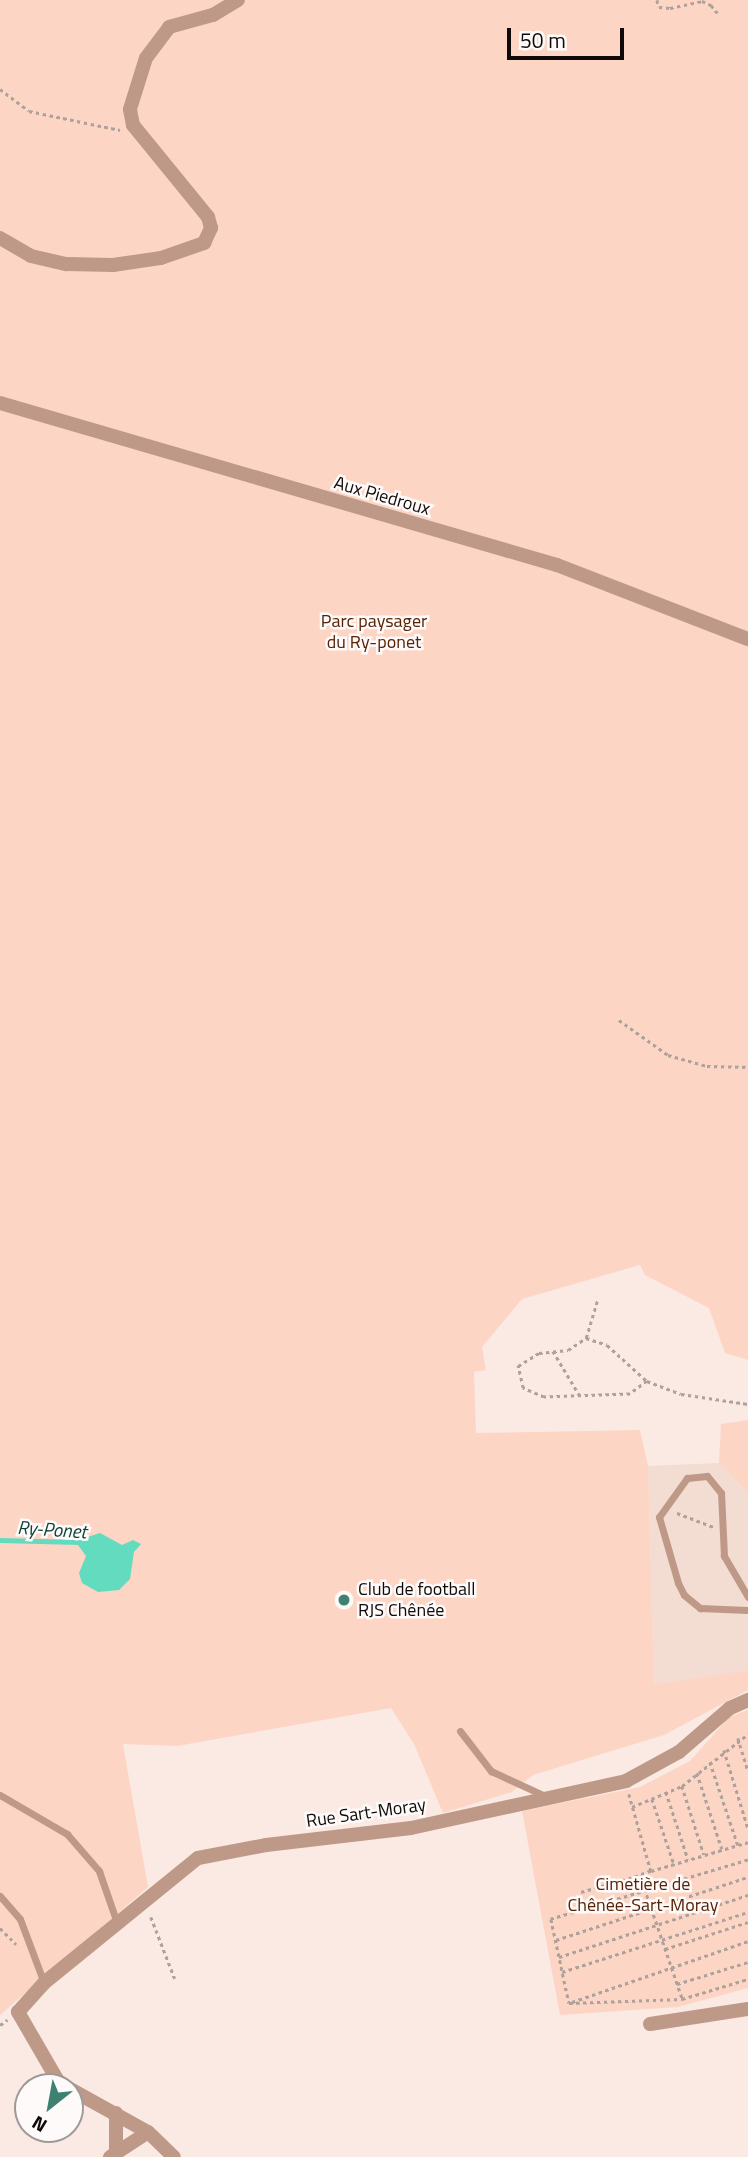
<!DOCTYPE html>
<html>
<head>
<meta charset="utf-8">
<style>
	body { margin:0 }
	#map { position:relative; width:748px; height:2157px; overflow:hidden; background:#faeae3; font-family:"Titillium Web",sans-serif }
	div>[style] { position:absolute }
	.built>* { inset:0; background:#f3dcd1 }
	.green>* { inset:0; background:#fdd5c4 }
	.water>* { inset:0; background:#63dbbf }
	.stream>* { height:4.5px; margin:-2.25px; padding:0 2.25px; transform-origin:2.25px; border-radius:2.25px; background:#63dbbf }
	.path>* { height:2.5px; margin-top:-1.25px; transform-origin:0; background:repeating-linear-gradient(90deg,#ada19c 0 3.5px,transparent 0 7px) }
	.service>* { height:7px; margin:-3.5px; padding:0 3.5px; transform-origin:3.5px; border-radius:3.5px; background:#bf9988 }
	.minor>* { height:14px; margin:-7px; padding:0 7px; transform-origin:7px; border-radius:7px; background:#bf9988 }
	.dots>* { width:19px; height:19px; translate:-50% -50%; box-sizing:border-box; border:4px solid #fdfaf9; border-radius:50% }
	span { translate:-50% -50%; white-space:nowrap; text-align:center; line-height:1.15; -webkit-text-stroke:5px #fdfaf9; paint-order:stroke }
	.street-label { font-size:18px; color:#0f0a08 }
	.park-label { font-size:18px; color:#572204 }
	.poi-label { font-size:18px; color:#0f0a08 }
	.left { translate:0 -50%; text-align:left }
	.water-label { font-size:19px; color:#0d4439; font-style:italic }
	.north { position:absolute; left:14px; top:2073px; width:70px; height:70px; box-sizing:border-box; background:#fdfaf9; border:2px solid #9e9a99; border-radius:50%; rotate:211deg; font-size:19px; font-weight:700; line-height:28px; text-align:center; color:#0f0a08 }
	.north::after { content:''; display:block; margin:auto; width:24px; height:32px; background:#3f8171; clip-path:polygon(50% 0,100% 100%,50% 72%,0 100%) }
	.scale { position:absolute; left:507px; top:28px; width:117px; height:32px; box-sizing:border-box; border:4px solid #0f0a08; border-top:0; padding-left:9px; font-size:21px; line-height:24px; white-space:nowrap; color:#0f0a08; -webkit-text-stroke:5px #fdfaf9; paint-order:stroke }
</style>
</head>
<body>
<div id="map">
	<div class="built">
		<i style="clip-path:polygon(719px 1463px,748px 1493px,748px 1670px,654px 1686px,648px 1466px)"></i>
	</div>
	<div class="green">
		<i style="clip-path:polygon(0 0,748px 0,748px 1360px,725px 1353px,709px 1308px,645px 1275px,640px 1265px,522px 1299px,482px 1347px,486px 1370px,474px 1372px,476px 1433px,640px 1430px,648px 1466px,654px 1685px,748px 1670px,748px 1690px,664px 1735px,533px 1775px,512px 1792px,443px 1813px,414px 1744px,391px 1708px,177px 1746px,123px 1744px,148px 1887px,0 2015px)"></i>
		<i style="clip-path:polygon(748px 1420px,748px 1493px,719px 1463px,721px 1424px)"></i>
		<i style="clip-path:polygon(748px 1710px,748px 1988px,678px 2007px,560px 2015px,522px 1811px,640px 1787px,690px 1761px,729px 1717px)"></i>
	</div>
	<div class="water">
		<i style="clip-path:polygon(100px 1533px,122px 1545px,133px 1540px,141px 1544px,134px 1552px,130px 1579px,119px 1590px,98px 1592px,82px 1583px,79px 1573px,86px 1556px,75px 1541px)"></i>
	</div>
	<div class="stream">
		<i style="left:0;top:1540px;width:79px;rotate:1.5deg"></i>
	</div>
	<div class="path">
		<i style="left:657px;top:0;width:7px;rotate:74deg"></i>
		<i style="left:659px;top:7px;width:11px;rotate:5deg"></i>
		<i style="left:670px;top:8px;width:33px;rotate:-12deg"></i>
		<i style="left:702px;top:1px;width:10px;rotate:24deg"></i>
		<i style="left:711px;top:5px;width:13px;rotate:51deg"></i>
		<i style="left:0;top:89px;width:36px;rotate:37deg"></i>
		<i style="left:29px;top:111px;width:93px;rotate:11.8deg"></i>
		<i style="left:619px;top:1020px;width:60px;rotate:35.5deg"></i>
		<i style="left:668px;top:1055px;width:41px;rotate:15.8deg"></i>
		<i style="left:707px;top:1066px;width:41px;rotate:1.4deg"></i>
		<i style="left:586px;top:1338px;width:42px;rotate:-73.3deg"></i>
		<i style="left:553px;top:1351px;width:52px;rotate:59deg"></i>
		<i style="left:647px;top:1381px;width:21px;rotate:143deg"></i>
		<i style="left:630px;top:1394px;width:86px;rotate:178deg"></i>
		<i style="left:544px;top:1397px;width:23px;rotate:-157deg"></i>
		<i style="left:523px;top:1388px;width:23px;rotate:-103deg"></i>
		<i style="left:518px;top:1366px;width:25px;rotate:-32deg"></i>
		<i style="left:539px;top:1353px;width:29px;rotate:-6deg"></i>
		<i style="left:568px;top:1350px;width:22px;rotate:-34deg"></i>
		<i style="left:586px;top:1338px;width:22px;rotate:18deg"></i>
		<i style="left:607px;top:1345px;width:54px;rotate:42deg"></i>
		<i style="left:647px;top:1381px;width:36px;rotate:21deg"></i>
		<i style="left:681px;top:1394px;width:68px;rotate:8.5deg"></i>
		<i style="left:677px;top:1513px;width:39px;rotate:21deg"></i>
		<i style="left:738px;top:1738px;width:34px;rotate:73deg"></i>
		<i style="left:724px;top:1750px;width:82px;rotate:72.9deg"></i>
		<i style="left:710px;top:1762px;width:88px;rotate:71.4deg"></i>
		<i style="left:697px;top:1773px;width:80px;rotate:71.8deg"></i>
		<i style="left:682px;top:1786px;width:72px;rotate:72.3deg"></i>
		<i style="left:666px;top:1792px;width:71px;rotate:71.8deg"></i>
		<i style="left:629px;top:1794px;width:80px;rotate:74.1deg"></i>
		<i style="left:651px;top:1871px;width:12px;rotate:160deg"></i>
		<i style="left:640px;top:1875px;width:130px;rotate:71.1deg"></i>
		<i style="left:652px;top:1799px;width:69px;rotate:71.3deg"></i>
		<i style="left:632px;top:1807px;width:54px;rotate:-22.8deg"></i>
		<i style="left:682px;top:1786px;width:84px;rotate:-38.2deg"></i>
		<i style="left:748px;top:1860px;width:206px;rotate:163.3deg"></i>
		<i style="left:551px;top:1919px;width:86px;rotate:77.9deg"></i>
		<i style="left:569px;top:2003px;width:113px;rotate:-2deg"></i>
		<i style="left:682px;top:1999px;width:69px;rotate:-16.9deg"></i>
		<i style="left:651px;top:1871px;width:101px;rotate:-16.6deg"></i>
		<i style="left:581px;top:1892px;width:61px;rotate:-16.1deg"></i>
		<i style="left:151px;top:1917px;width:66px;rotate:68.8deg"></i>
		<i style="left:0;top:1928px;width:23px;rotate:45deg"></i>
		<i style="left:556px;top:1940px;width:202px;rotate:-18.2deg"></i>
		<i style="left:665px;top:1949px;width:87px;rotate:-18deg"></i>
		<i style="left:559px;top:1957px;width:199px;rotate:-18.2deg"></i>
		<i style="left:562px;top:1972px;width:195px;rotate:-17.9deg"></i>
		<i style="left:677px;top:1984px;width:74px;rotate:-17.2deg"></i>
		<i style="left:572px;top:2002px;width:186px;rotate:-19.1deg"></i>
		<i style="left:0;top:2025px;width:9px;rotate:-36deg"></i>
	</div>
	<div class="service">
		<i style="left:748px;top:1597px;width:48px;rotate:-120.3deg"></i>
		<i style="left:724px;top:1556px;width:63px;rotate:-92.7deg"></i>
		<i style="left:721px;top:1493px;width:22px;rotate:-129deg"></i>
		<i style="left:707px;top:1476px;width:20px;rotate:174deg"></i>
		<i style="left:687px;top:1478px;width:48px;rotate:125.7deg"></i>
		<i style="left:659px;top:1517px;width:69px;rotate:73.9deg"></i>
		<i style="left:678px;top:1583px;width:13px;rotate:63deg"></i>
		<i style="left:684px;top:1595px;width:21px;rotate:39deg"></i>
		<i style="left:700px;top:1608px;width:48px;rotate:2.4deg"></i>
		<i style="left:460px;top:1731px;width:51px;rotate:52.2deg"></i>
		<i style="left:491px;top:1771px;width:60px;rotate:24.8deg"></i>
		<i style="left:0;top:1795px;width:78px;rotate:30.2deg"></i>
		<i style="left:67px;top:1834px;width:49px;rotate:49.1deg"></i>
		<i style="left:99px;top:1871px;width:55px;rotate:70.9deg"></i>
		<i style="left:0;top:1896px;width:30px;rotate:49deg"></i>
		<i style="left:20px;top:1919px;width:68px;rotate:69.4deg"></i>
	</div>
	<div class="minor">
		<i style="left:0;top:238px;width:36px;rotate:30deg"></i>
		<i style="left:31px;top:256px;width:37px;rotate:13deg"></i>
		<i style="left:67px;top:264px;width:46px;rotate:1.2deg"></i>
		<i style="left:113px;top:265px;width:49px;rotate:-8.3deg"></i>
		<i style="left:161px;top:258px;width:46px;rotate:-19.2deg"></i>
		<i style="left:204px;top:243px;width:17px;rotate:-65deg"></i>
		<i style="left:211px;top:228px;width:11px;rotate:-105deg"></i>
		<i style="left:208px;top:217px;width:119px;rotate:-129.2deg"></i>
		<i style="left:133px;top:125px;width:16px;rotate:-101deg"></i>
		<i style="left:130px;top:109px;width:53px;rotate:-72.6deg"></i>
		<i style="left:146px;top:58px;width:39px;rotate:-53deg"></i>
		<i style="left:169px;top:27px;width:46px;rotate:-15.3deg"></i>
		<i style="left:213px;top:15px;width:29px;rotate:-31deg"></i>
		<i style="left:0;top:403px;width:580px;rotate:16.22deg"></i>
		<i style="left:557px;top:565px;width:205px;rotate:21.2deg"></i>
		<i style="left:650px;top:2024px;width:99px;rotate:-8.7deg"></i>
		<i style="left:67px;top:2087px;width:11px;rotate:-146deg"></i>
		<i style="left:58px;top:2081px;width:80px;rotate:-120.1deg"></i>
		<i style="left:18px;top:2012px;width:39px;rotate:-48deg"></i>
		<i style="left:44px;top:1983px;width:198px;rotate:-39.1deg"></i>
		<i style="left:198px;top:1858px;width:69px;rotate:-10.8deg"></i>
		<i style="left:266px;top:1845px;width:146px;rotate:-6.7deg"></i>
		<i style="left:411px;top:1828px;width:220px;rotate:-12.3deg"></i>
		<i style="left:626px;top:1781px;width:60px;rotate:-28.7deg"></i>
		<i style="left:679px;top:1752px;width:67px;rotate:-40.8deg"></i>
		<i style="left:730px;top:1708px;width:20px;rotate:-24deg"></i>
		<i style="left:70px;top:2089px;width:89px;rotate:28.9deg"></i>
		<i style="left:148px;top:2132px;width:36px;rotate:44deg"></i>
		<i style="left:116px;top:2113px;width:40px;rotate:90deg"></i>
		<i style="left:110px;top:2157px;width:45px;rotate:-33.3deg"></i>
	</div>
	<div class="dots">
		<i style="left:344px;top:1600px;background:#3f8171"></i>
	</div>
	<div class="street-label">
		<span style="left:382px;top:496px;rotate:16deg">Aux Piedroux</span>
		<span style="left:366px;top:1813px;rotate:-8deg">Rue Sart-Moray</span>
	</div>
	<div class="park-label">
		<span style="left:374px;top:632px">Parc paysager<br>du Ry-ponet</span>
		<span style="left:643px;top:1895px">Cimetière de<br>Chênée-Sart-Moray</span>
	</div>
	<div class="poi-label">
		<span class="left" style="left:358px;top:1600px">Club de football<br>RJS Chênée</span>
	</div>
	<div class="water-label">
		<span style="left:52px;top:1529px;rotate:4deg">Ry-Ponet</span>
	</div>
	<div class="north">N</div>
	<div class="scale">50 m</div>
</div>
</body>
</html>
